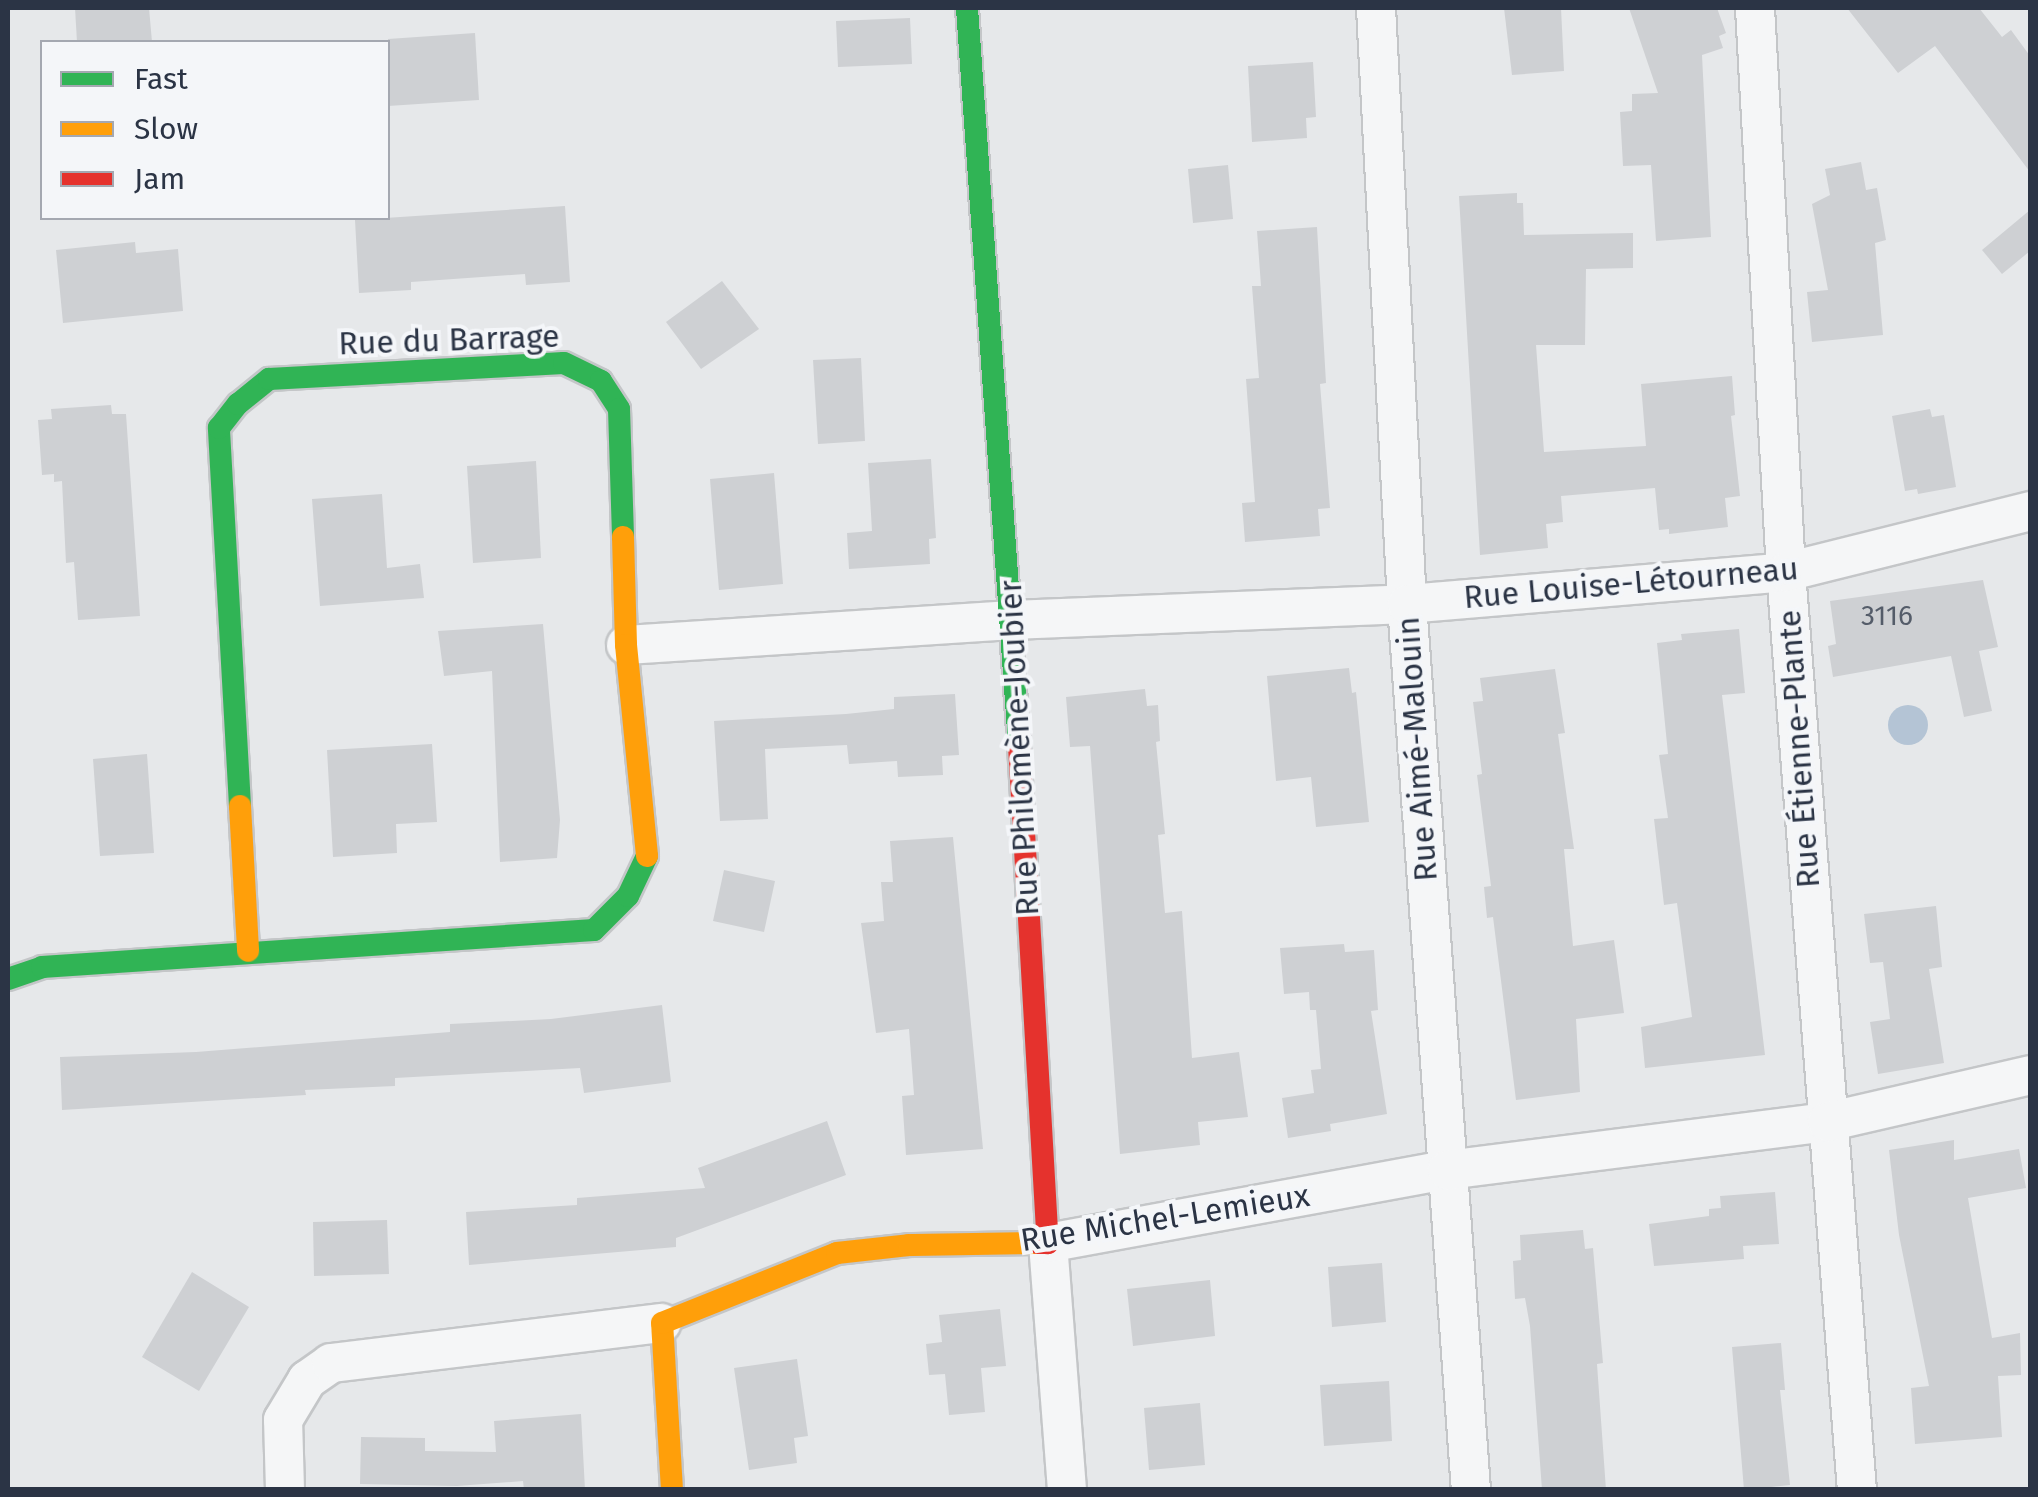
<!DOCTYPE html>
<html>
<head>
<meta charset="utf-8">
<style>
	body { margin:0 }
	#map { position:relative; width:2038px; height:1497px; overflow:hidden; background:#e6e8ea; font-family:"Fira Sans",sans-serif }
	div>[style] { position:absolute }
	.water>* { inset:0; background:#b4c4d5 }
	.round { border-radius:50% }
	.building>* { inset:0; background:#ced0d3 }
	.roads { filter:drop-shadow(2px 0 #c4c6c8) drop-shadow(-2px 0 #c4c6c8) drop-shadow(0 2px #c4c6c8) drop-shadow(0 -2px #c4c6c8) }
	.street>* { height:38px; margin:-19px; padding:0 19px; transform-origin:19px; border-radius:19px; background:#f5f6f7 }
	.fast>* { height:22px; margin:-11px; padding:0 11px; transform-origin:11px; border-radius:11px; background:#30b455 }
	.slow>* { height:22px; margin:-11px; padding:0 11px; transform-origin:11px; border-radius:11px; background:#ff9f0a }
	.jam>* { height:22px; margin:-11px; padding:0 11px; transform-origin:11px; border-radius:11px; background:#e5322d }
	span { translate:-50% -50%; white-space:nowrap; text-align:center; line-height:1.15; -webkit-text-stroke:8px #f4f6f9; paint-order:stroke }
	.number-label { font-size:28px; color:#545c69 }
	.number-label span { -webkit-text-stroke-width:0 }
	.street-label { font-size:32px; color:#2b3445 }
	.frame { position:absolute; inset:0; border:10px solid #2b3445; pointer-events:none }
	.legend { position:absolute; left:40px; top:40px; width:350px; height:180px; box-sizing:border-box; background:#f4f6f9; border:2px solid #a4a8b1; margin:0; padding:12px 18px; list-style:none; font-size:30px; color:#2b3445 }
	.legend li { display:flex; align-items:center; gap:20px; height:50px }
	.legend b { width:50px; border:2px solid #a4a8b1 }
</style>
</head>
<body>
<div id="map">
	<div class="water">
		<i class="round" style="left:1888px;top:705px;width:40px;height:40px"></i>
	</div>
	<div class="building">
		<i style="clip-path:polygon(75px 8px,149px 8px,152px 42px,77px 42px)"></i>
		<i style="clip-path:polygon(1504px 8px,1561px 8px,1564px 71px,1512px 75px)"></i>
		<i style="clip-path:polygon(1629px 8px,1717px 8px,1726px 33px,1719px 36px,1723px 48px,1702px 55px,1711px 237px,1656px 241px,1651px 165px,1623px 166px,1620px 112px,1632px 111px,1632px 94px,1658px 93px)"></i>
		<i style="clip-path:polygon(1847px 8px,1979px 8px,2002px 37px,2011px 30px,2030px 56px,2030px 172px,1935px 46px,1898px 73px)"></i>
		<i style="clip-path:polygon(910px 18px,912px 64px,838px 67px,836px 21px)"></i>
		<i style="clip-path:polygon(475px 33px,479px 100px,388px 106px,388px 39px)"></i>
		<i style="clip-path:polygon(1313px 62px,1316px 117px,1306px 118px,1307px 138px,1252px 142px,1248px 66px)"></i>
		<i style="clip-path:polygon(1861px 162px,1866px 190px,1877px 188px,1886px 240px,1875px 243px,1883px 335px,1812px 342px,1807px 292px,1828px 290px,1812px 204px,1830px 195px,1825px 169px)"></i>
		<i style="clip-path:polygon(1228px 165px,1233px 219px,1193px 223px,1188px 169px)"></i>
		<i style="clip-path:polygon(1517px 193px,1517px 203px,1523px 203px,1524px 235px,1633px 233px,1633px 268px,1586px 269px,1585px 345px,1536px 345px,1544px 452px,1646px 446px,1641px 384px,1732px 376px,1735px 415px,1731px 416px,1740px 496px,1725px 498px,1728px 527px,1669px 534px,1669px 529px,1659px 530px,1655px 488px,1561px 496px,1563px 522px,1546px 524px,1548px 548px,1480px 555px,1459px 196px)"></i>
		<i style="clip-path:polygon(565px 206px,570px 282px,526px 285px,525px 274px,411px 282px,411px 290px,359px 293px,355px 220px)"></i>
		<i style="clip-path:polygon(2030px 210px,2030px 251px,2002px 274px,1982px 250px)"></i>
		<i style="clip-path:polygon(1317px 227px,1326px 383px,1320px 384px,1330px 508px,1318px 509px,1320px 536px,1245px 542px,1242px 503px,1255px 502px,1246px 379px,1259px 378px,1252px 286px,1261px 286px,1257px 231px)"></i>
		<i style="clip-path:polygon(135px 242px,136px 253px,178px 249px,183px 311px,63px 323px,56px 250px)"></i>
		<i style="clip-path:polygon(722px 281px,759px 329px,701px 369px,666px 322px)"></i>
		<i style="clip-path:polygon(861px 358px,865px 441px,818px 444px,813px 360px)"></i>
		<i style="clip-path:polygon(111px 405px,112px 414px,126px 414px,140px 616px,78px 620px,74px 562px,66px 563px,62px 481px,54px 482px,54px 474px,42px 475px,38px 420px,52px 419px,51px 409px)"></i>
		<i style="clip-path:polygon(1930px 409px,1932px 417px,1944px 415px,1956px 487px,1918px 494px,1917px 489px,1905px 491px,1892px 416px)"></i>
		<i style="clip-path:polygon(931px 459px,936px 538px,929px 539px,930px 564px,849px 569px,847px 533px,872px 531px,868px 463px)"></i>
		<i style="clip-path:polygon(536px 461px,541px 558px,473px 563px,467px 466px)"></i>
		<i style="clip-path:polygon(774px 473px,783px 584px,719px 590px,710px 479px)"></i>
		<i style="clip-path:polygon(382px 494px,387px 568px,420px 564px,424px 598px,320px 606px,312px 499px)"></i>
		<i style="clip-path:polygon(1983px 580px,1998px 647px,1979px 651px,1992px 711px,1964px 717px,1951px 656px,1833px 677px,1828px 646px,1836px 644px,1830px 601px)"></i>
		<i style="clip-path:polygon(543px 624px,560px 820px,557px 858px,500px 862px,492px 671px,444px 676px,438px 631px)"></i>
		<i style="clip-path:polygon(1739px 629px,1745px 693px,1722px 695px,1765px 1055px,1645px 1068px,1641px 1027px,1692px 1017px,1677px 903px,1664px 905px,1654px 819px,1668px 818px,1659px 755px,1668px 754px,1657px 643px,1682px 640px,1681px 634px)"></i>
		<i style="clip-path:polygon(1349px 668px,1352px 693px,1356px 692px,1369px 822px,1316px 827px,1311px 777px,1276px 781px,1267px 676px)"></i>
		<i style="clip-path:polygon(1555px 669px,1565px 733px,1558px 734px,1574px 849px,1564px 849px,1573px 946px,1614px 940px,1624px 1013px,1576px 1019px,1580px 1092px,1516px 1100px,1493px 917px,1487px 918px,1484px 887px,1491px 886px,1477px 775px,1482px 774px,1473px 702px,1483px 701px,1480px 678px)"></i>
		<i style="clip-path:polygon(1145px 689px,1147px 706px,1158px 705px,1160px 741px,1156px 742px,1165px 834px,1158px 835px,1165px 913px,1182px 911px,1192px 1058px,1239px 1052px,1248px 1117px,1198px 1122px,1200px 1145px,1120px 1154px,1090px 746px,1070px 747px,1066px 697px)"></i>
		<i style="clip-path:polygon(955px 694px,959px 755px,942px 756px,943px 775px,898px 777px,897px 761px,849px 764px,847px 745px,765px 749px,768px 819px,720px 821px,714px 721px,846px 714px,894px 709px,894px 697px)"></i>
		<i style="clip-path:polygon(432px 744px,437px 822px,396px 824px,397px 853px,333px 857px,327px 750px)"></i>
		<i style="clip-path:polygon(147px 754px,154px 853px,100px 856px,93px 759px)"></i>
		<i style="clip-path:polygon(953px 837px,983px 1149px,906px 1155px,902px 1096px,914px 1095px,909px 1029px,876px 1033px,861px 923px,884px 921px,881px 882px,893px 882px,890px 841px)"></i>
		<i style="clip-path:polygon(724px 870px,775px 881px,764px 932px,713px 921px)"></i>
		<i style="clip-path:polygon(1936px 906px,1942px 967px,1929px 969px,1944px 1063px,1878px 1074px,1870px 1022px,1890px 1019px,1883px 962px,1870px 963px,1864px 914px)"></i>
		<i style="clip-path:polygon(1344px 944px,1345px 952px,1374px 950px,1378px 1010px,1371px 1011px,1387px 1114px,1330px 1124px,1331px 1131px,1288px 1138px,1282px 1098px,1314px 1093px,1311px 1070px,1321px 1069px,1316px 1010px,1310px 1010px,1309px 992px,1284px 994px,1280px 948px)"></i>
		<i style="clip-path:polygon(662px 1005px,671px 1082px,584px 1093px,580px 1068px,395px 1078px,395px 1086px,305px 1090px,306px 1095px,62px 1110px,60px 1057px,196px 1052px,450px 1032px,450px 1024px,551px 1019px)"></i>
		<i style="clip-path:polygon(827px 1121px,846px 1175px,676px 1238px,676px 1247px,469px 1265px,466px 1212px,577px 1205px,577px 1198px,705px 1188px,698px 1168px)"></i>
		<i style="clip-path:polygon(1954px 1140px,1954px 1160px,2019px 1149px,2026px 1188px,1968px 1198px,1992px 1338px,2020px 1333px,2021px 1375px,1998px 1376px,2002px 1437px,1915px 1444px,1911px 1388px,1929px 1386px,1899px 1235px,1889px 1150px)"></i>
		<i style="clip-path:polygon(1775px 1192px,1779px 1244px,1743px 1246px,1744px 1259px,1654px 1266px,1649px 1224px,1709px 1216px,1709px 1209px,1721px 1208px,1720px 1196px)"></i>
		<i style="clip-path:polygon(387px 1220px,389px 1274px,314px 1276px,313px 1222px)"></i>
		<i style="clip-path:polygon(1583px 1230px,1585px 1249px,1593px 1248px,1603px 1363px,1597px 1364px,1606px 1490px,1542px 1490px,1530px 1326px,1525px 1298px,1515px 1299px,1513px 1261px,1521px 1260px,1520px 1235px)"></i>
		<i style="clip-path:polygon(1382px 1263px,1386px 1322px,1332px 1327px,1328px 1267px)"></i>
		<i style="clip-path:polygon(192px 1272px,249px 1307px,199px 1391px,142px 1357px)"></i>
		<i style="clip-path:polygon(1210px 1280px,1215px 1336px,1133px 1346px,1127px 1289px)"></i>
		<i style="clip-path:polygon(1000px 1309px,1006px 1366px,981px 1368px,985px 1412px,949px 1415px,945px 1374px,929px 1375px,926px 1344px,942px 1342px,939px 1315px)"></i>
		<i style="clip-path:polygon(1781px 1343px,1785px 1390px,1780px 1390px,1790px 1485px,1744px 1490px,1732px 1347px)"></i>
		<i style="clip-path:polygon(797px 1359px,808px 1436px,794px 1438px,797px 1463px,749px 1470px,734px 1368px)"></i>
		<i style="clip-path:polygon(1389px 1381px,1392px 1441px,1324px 1446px,1320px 1385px)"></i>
		<i style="clip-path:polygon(1200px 1403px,1205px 1465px,1149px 1470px,1144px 1408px)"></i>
		<i style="clip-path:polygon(581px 1414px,585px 1490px,524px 1490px,523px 1481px,457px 1486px,360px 1484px,361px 1437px,425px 1438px,425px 1451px,496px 1452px,494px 1421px)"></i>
	</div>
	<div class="roads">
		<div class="street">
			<i style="left:1376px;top:8px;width:597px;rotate:87.02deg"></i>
			<i style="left:1407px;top:604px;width:888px;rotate:85.87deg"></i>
			<i style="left:1755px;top:8px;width:565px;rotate:86.85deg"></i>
			<i style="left:1786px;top:572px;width:921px;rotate:85.58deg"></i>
			<i style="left:626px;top:645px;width:387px;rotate:-3.7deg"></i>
			<i style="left:1012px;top:620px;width:395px;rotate:-2.3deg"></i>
			<i style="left:1407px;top:604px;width:380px;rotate:-4.8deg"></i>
			<i style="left:1786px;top:572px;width:252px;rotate:-14deg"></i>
			<i style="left:285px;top:1490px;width:70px;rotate:-91.6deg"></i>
			<i style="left:283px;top:1420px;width:47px;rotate:-59deg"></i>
			<i style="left:307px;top:1380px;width:29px;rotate:-35deg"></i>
			<i style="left:331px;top:1363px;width:333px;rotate:-6.9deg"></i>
			<i style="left:1067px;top:1490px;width:248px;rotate:-94.4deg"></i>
			<i style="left:1048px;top:1243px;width:406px;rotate:-10.4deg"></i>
			<i style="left:1447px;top:1170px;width:383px;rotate:-7.2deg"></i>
			<i style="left:1827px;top:1122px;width:208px;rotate:-13deg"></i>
		</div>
		<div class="fast">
			<i style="left:967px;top:8px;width:739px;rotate:85.96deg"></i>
			<i style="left:240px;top:806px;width:379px;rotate:-93.2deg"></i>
			<i style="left:219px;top:428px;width:31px;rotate:-52deg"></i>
			<i style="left:238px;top:404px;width:40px;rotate:-39deg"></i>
			<i style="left:269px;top:379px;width:295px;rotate:-3.1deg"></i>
			<i style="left:564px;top:363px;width:41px;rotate:25.9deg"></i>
			<i style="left:601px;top:381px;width:33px;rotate:57deg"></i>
			<i style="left:619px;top:409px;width:128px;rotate:88.2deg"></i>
			<i style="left:8px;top:979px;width:36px;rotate:-19deg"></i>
			<i style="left:42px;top:967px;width:553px;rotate:-3.83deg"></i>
			<i style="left:594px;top:930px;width:48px;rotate:-45deg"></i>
			<i style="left:628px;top:896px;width:44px;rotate:-64.6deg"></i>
		</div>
		<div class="slow">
			<i style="left:623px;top:537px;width:108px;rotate:88.4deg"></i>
			<i style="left:626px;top:645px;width:212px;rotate:84.3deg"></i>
			<i style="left:240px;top:806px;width:145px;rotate:86.8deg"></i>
			<i style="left:672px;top:1490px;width:167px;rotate:-93.4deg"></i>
			<i style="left:662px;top:1323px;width:188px;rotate:-21.8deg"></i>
			<i style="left:837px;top:1253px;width:72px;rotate:-6.3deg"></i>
			<i style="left:909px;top:1245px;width:129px;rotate:-0.9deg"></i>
		</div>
		<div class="jam">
			<i style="left:1019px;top:745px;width:499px;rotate:86.7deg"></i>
			<i style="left:1048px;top:1243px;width:10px;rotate:180deg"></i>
		</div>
	</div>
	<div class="number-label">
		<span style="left:1887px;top:616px">3116</span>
	</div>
	<div class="street-label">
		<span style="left:449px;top:340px;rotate:-2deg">Rue du Barrage</span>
		<span style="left:1631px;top:583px;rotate:-5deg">Rue Louise-Létourneau</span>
		<span style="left:1019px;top:748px;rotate:-93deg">Rue Philomène-Joubier</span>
		<span style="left:1417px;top:749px;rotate:-94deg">Rue Aimé-Malouin</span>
		<span style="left:1799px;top:749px;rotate:-94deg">Rue Étienne-Plante</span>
		<span style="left:1165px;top:1218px;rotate:-9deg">Rue Michel-Lemieux</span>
	</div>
	<div class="frame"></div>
	<ul class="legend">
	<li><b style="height:12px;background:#30b455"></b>Fast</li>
	<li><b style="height:12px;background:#ff9f0a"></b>Slow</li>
	<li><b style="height:12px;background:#e5322d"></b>Jam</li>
	</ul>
</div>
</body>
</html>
